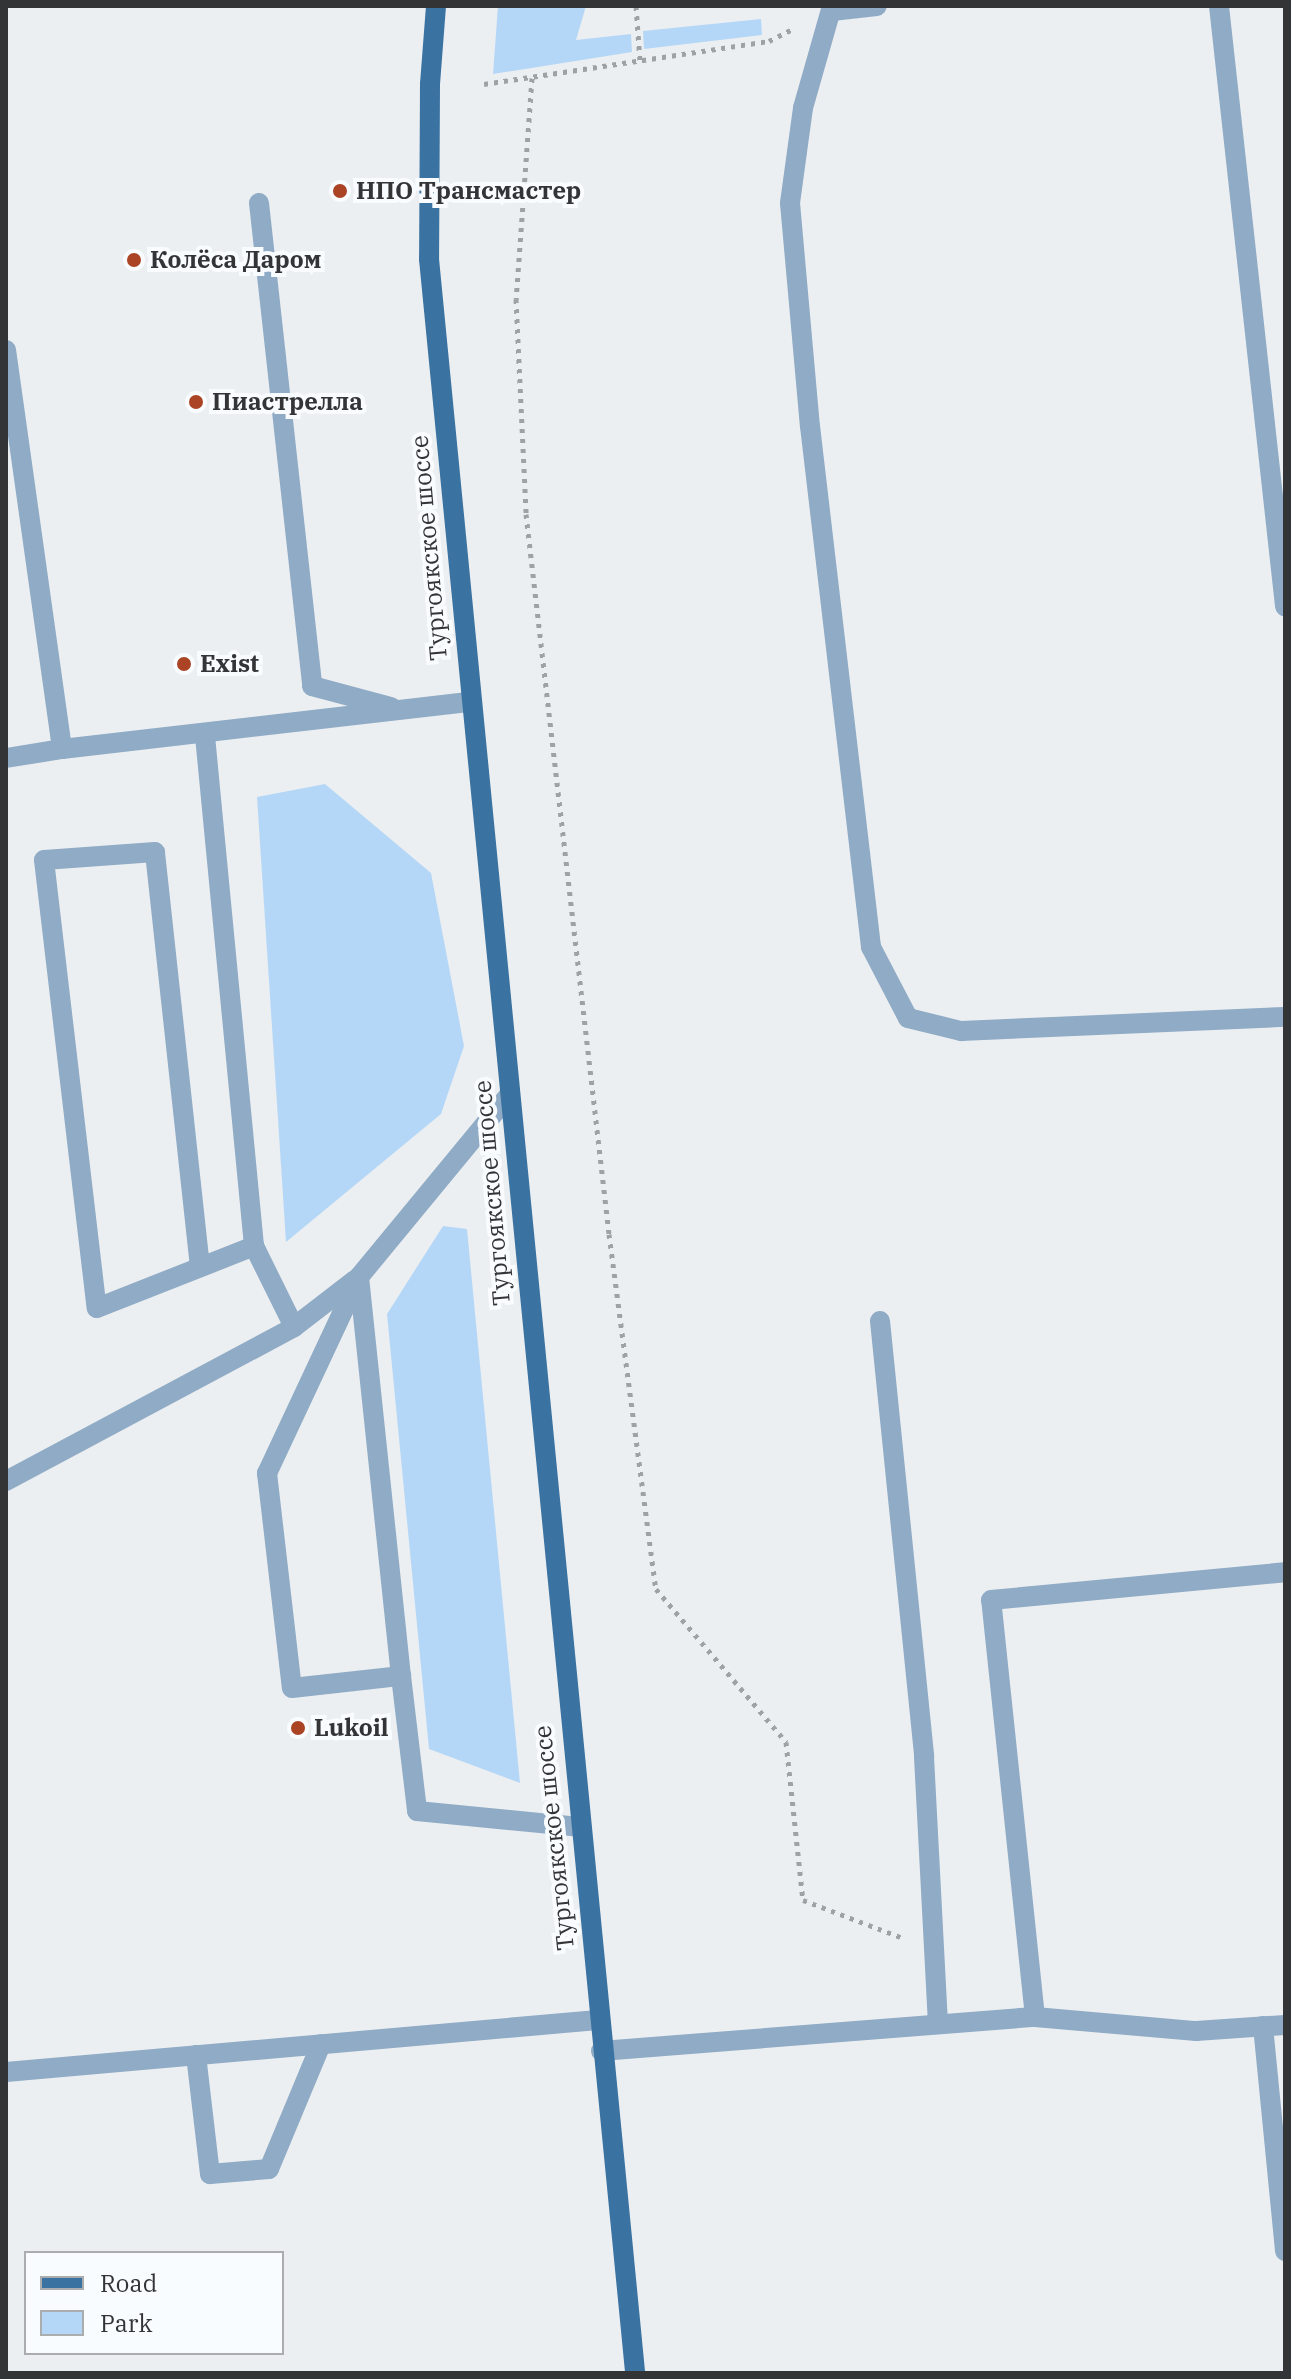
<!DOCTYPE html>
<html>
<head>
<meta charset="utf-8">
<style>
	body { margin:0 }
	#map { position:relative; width:1291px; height:2379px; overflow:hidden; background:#eceff1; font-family:"IBM Plex Serif",serif }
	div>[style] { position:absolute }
	.green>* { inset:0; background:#b5d7f7 }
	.path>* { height:5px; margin-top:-2.5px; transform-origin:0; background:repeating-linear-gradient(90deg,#9fa2a3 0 4px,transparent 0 10px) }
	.minor>* { height:20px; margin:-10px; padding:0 10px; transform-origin:10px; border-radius:10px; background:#8fabc6 }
	.major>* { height:20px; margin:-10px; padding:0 10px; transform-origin:10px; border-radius:10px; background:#3a72a1 }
	.dots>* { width:22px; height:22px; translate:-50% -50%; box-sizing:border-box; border:4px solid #f9fcff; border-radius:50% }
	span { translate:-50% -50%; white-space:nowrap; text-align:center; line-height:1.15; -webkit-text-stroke:8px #f9fcff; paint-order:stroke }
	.poi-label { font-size:24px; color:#333435; font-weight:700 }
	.left { translate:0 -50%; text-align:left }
	.street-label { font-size:24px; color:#333435 }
	.frame { position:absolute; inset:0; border:8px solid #333435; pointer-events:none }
	.legend { position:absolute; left:24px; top:2251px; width:260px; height:104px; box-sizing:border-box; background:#f9fcff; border:2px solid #aaacae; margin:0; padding:10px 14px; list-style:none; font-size:24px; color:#333435 }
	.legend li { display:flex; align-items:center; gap:16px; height:40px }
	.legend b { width:40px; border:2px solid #aaacae }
</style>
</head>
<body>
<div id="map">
	<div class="green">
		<i style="clip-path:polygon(498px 6px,586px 6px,576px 40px,631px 34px,632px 52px,493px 74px)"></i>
		<i style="clip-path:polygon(761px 19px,762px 35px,644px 49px,643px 31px)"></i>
		<i style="clip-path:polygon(325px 784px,431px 873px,464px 1046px,441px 1114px,286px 1242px,257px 797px)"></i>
		<i style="clip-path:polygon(443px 1226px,467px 1229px,520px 1783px,429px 1749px,387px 1314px)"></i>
	</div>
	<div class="path">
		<i style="left:636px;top:6px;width:55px;rotate:85.8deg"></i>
		<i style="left:532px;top:78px;width:222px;rotate:94.1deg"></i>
		<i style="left:516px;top:299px;width:215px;rotate:87.3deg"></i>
		<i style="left:526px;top:514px;width:725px;rotate:83.42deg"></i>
		<i style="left:609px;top:1234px;width:358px;rotate:82.5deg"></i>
		<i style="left:656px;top:1589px;width:201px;rotate:49.6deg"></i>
		<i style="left:786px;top:1742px;width:159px;rotate:83.9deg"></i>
		<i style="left:803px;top:1900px;width:107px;rotate:20.8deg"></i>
		<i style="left:484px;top:84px;width:288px;rotate:-8.6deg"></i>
		<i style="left:769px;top:41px;width:27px;rotate:-27deg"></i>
	</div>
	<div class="minor">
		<i style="left:832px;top:6px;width:106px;rotate:105.9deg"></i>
		<i style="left:803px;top:108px;width:96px;rotate:97.8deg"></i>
		<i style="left:790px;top:203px;width:224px;rotate:84.9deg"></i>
		<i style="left:810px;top:426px;width:525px;rotate:83.32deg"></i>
		<i style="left:871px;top:947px;width:80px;rotate:62.5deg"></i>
		<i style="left:908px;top:1018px;width:55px;rotate:13.8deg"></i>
		<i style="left:961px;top:1031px;width:324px;rotate:-2.5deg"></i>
		<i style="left:1219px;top:6px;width:604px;rotate:83.72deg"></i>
		<i style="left:832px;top:11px;width:45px;rotate:-6.3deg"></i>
		<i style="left:259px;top:203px;width:486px;rotate:83.7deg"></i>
		<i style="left:312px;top:686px;width:82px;rotate:14.9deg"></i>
		<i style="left:6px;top:350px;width:403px;rotate:82deg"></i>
		<i style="left:62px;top:749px;width:411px;rotate:-6.6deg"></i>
		<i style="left:205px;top:736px;width:512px;rotate:84.51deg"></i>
		<i style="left:254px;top:1246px;width:90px;rotate:63.7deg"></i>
		<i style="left:6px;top:758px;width:57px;rotate:-9.1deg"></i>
		<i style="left:509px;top:1095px;width:236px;rotate:129.5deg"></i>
		<i style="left:359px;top:1277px;width:217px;rotate:115.1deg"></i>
		<i style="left:267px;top:1473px;width:216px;rotate:83.4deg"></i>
		<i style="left:292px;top:1688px;width:110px;rotate:-6.3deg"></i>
		<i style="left:401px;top:1676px;width:136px;rotate:83.2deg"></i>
		<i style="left:417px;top:1811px;width:163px;rotate:5.6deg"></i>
		<i style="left:200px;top:1267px;width:417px;rotate:-96.2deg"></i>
		<i style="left:155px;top:852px;width:111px;rotate:175.9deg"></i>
		<i style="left:44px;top:860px;width:451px;rotate:83.3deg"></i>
		<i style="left:97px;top:1308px;width:169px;rotate:-21.5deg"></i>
		<i style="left:359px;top:1277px;width:401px;rotate:84deg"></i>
		<i style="left:880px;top:1321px;width:438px;rotate:84.2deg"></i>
		<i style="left:924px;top:1757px;width:264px;rotate:87deg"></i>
		<i style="left:6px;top:1481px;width:327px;rotate:-28.1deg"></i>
		<i style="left:294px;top:1327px;width:77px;rotate:-37.6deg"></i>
		<i style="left:1035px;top:2017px;width:419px;rotate:-96deg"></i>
		<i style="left:991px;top:1600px;width:295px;rotate:-5.4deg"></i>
		<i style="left:1263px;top:2026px;width:226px;rotate:84.4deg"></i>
		<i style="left:601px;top:2051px;width:435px;rotate:-4.5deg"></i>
		<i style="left:1035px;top:2017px;width:162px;rotate:5deg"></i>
		<i style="left:1196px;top:2031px;width:89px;rotate:-3.9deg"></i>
		<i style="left:196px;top:2055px;width:120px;rotate:83.3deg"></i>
		<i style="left:210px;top:2174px;width:59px;rotate:-4.8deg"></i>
		<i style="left:269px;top:2169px;width:135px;rotate:-67.4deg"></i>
		<i style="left:6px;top:2072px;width:594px;rotate:-5.02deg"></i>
	</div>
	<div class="major">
		<i style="left:436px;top:6px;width:78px;rotate:94.4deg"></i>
		<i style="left:430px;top:84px;width:175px;rotate:90.3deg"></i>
		<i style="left:429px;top:259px;width:2124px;rotate:84.43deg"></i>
	</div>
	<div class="dots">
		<i style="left:340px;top:191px;background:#ab4325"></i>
		<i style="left:134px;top:260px;background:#ab4325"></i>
		<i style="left:196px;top:402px;background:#ab4325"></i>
		<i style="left:184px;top:664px;background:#ab4325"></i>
		<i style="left:298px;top:1728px;background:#ab4325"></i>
	</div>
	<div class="poi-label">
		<span class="left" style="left:356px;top:191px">НПО Трансмастер</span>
		<span class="left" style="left:150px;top:260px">Колёса Даром</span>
		<span class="left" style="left:212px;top:402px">Пиастрелла</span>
		<span class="left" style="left:200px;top:664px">Exist</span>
		<span class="left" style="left:314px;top:1728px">Lukoil</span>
	</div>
	<div class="street-label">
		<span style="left:429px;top:548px;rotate:-95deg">Тургоякское шоссе</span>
		<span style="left:492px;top:1193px;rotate:-95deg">Тургоякское шоссе</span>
		<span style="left:554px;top:1838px;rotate:-96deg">Тургоякское шоссе</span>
	</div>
	<div class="frame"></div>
	<ul class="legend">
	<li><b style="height:10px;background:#3a72a1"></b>Road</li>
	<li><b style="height:22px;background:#b5d7f7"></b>Park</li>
	</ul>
</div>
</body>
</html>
